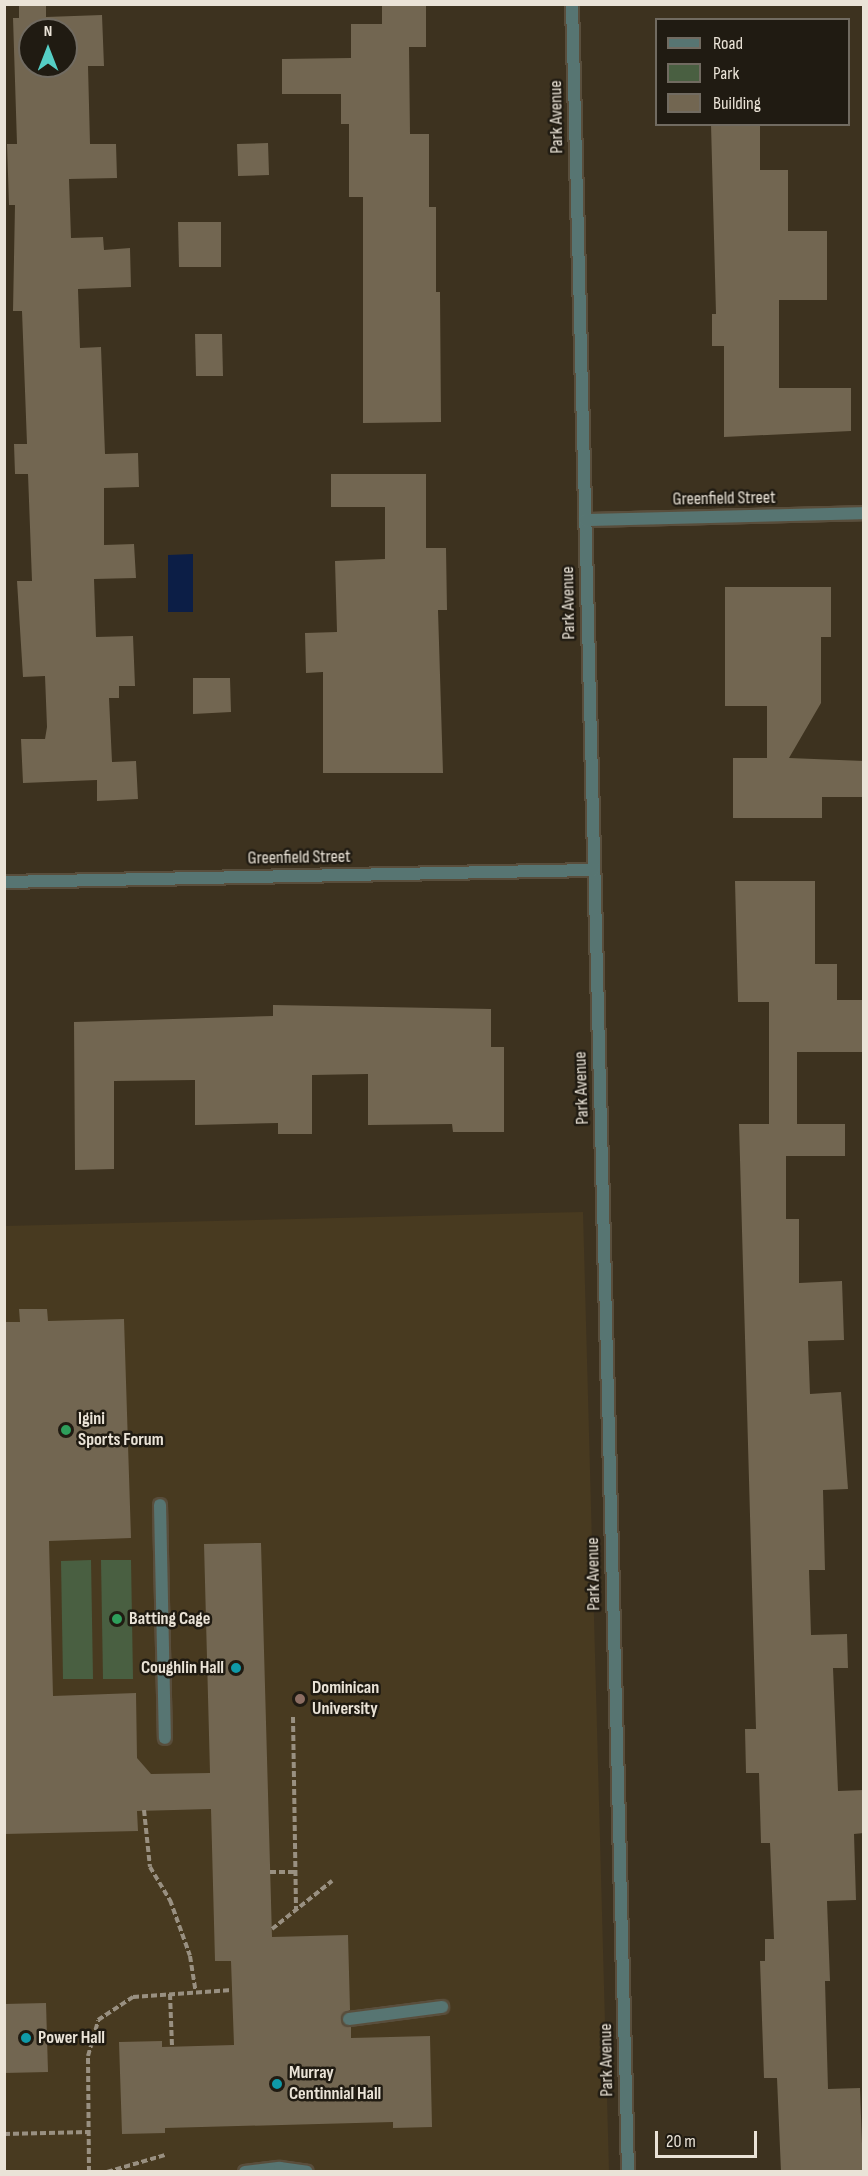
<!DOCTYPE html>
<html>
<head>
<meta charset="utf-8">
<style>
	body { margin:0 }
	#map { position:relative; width:868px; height:2176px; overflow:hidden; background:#3d321f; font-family:"Sofia Sans Condensed",sans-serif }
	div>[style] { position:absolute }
	.built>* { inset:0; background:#483a20 }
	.green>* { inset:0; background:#495f41 }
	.water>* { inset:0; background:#0c1e46 }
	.building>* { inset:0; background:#726651 }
	.path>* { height:4px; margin-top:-2px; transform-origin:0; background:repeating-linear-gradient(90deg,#999081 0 6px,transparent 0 9px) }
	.roads { filter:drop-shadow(2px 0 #594e3c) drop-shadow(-2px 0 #594e3c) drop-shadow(0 2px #594e3c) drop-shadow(0 -2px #594e3c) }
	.service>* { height:12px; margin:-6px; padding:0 6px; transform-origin:6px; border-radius:6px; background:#577572 }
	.minor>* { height:12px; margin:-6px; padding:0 6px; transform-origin:6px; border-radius:6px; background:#577572 }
	.dots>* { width:16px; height:16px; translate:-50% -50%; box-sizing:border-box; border:3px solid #201b12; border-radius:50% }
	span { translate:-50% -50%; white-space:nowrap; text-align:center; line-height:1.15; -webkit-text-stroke:5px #201b12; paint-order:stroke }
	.street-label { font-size:18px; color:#eae3d7 }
	.poi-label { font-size:18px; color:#eae3d7; font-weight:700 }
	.left { translate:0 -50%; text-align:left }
	.right { translate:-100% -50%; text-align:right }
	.frame { position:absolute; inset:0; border:6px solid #eae3d7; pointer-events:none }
	.legend { position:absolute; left:655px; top:18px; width:195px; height:108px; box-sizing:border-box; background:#201b12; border:2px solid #716b61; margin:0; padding:8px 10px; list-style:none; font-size:18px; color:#eae3d7 }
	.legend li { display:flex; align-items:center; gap:12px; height:30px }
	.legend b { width:30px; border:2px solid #716b61 }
	.north { position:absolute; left:18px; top:18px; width:60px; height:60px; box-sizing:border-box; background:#201b12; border:2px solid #716b61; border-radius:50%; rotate:0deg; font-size:16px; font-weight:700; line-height:24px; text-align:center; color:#eae3d7 }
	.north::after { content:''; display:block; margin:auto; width:21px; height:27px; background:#55cec5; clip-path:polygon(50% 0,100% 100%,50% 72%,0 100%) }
	.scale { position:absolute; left:655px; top:2131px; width:102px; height:27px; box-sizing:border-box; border:3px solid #eae3d7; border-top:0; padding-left:8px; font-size:18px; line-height:21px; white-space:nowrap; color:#eae3d7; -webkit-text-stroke:4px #201b12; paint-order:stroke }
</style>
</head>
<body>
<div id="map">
	<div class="built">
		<i style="clip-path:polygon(583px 1212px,609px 2171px,5px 2171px,4px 1226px)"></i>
	</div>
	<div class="green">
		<i style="clip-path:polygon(91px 1560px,93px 1679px,63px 1679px,61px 1561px)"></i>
		<i style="clip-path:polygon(101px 1560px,131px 1560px,133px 1679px,103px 1679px)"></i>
	</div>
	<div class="water">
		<i style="clip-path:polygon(193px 554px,193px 612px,168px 612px,168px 555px)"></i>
	</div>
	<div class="building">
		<i style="clip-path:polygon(evenodd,19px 4px,46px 4px,46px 17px,102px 15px,104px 66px,88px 66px,90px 144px,116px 144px,117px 178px,69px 179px,71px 238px,103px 237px,104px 250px,130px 248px,131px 287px,78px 289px,80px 348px,101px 347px,105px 454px,138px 453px,139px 487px,104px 488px,104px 545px,134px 544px,136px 578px,94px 579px,96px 637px,133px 636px,135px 686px,119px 686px,119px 698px,109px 698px,112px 762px,136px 761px,138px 799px,97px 801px,97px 780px,23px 783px,21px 739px,45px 739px,47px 727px,45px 676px,23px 677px,17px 581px,32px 581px,28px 474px,15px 474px,14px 444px,27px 444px,22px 311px,13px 311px,15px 205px,9px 205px,7px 144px,17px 144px,13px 18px,19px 18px,19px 4px,30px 30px,66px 30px,66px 66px,30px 66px,30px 30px)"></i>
		<i style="clip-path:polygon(382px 4px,426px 4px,426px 47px,409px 47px,410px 134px,429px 134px,429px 207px,436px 207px,436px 292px,440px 292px,441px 422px,363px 423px,363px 197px,349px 197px,349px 124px,341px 124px,341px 94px,282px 94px,282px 59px,351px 58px,351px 24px,382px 24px)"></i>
		<i style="clip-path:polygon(711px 124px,760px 124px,760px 170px,788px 170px,788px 231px,827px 231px,827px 300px,779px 300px,779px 388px,851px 388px,851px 431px,724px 437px,724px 346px,712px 346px,712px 314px,716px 314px)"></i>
		<i style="clip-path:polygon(268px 143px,269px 175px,238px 176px,237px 144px)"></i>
		<i style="clip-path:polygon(178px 222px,221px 222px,221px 267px,179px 267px)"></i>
		<i style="clip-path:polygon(195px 334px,222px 334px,223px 376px,196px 376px)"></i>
		<i style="clip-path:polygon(331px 474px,426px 474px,426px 548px,446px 548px,447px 610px,438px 610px,443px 773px,323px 773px,323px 672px,306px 673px,305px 633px,337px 632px,335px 561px,385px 559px,385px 507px,331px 507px)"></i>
		<i style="clip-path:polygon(725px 587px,831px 587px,831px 637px,821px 637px,821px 703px,789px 758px,864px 761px,864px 797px,822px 797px,822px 818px,733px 818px,733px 758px,767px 758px,767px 706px,725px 706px)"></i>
		<i style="clip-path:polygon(193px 678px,230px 678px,231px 712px,193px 714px)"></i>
		<i style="clip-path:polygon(735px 881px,815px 881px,815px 964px,837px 964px,837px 1000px,862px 1000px,862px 1052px,797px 1052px,797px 1124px,845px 1124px,845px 1156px,786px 1156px,786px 1219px,799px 1219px,799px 1283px,842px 1281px,844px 1340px,808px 1341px,810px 1394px,841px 1392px,848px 1489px,823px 1490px,825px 1570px,809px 1570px,811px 1635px,847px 1634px,848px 1668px,833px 1668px,838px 1791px,864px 1790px,864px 1833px,854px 1834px,856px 1900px,827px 1901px,830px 1981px,825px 1981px,828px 2089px,860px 2088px,863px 2172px,781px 2172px,777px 2078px,764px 2078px,760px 1961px,765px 1961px,765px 1939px,774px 1939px,770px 1843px,761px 1843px,759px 1773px,746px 1773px,745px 1729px,756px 1729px,739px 1124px,769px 1124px,769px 1002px,738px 1002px)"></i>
		<i style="clip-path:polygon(273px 1005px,491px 1009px,491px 1047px,504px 1047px,504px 1132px,453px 1132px,452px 1124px,368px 1125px,368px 1074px,312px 1075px,312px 1134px,278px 1134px,278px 1123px,195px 1125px,195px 1080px,114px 1081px,114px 1169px,75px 1170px,74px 1022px,273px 1016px)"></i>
		<i style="clip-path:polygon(19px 1309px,47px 1309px,48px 1321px,124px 1319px,131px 1538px,49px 1541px,53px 1696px,136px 1693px,137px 1758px,151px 1774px,210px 1773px,204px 1544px,261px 1543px,272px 1937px,348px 1935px,350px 2010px,342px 2015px,342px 2024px,351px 2027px,351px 2038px,430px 2036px,432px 2127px,393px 2128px,393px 2122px,165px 2128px,165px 2133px,122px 2134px,119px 2042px,162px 2041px,162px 2047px,234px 2045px,231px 1961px,215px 1961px,211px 1809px,137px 1811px,138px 1831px,4px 1834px,4px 1322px,20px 1322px)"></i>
		<i style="clip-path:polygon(46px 2003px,48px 2072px,4px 2073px,4px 2004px)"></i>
	</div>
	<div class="path">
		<i style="left:293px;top:1717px;width:193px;rotate:89.1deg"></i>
		<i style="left:144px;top:1810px;width:57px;rotate:84deg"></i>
		<i style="left:150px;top:1867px;width:39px;rotate:59deg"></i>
		<i style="left:170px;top:1900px;width:59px;rotate:70.3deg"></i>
		<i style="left:190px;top:1956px;width:36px;rotate:81deg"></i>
		<i style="left:270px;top:1872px;width:26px"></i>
		<i style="left:272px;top:1929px;width:77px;rotate:-38.7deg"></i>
		<i style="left:170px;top:1994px;width:52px;rotate:87.8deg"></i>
		<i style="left:4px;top:2134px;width:85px;rotate:-1.3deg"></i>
		<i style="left:89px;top:2172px;width:116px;rotate:-90.5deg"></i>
		<i style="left:88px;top:2056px;width:37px;rotate:-74deg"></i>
		<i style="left:98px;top:2020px;width:42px;rotate:-33.3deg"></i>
		<i style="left:133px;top:1997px;width:99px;rotate:-4deg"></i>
		<i style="left:107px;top:2172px;width:60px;rotate:-16.3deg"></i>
	</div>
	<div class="roads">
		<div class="service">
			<i style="left:160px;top:1505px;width:233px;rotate:88.8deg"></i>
			<i style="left:349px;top:2019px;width:94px;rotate:-7.4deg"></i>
		</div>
		<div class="minor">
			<i style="left:572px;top:4px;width:2169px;rotate:88.52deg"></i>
			<i style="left:585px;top:520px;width:279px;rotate:-1.4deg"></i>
			<i style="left:4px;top:882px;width:590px;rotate:-1.17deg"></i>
			<i style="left:245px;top:2172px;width:35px;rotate:-7deg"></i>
			<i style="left:280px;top:2168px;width:27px;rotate:8deg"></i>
		</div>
	</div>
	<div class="dots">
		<i style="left:66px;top:1430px;background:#2e9e5b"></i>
		<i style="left:117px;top:1619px;background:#2e9e5b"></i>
		<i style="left:236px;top:1668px;background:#0f9aa8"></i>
		<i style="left:300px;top:1699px;background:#8d6e63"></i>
		<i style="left:26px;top:2038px;background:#0f9aa8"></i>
		<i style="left:277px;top:2084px;background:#0f9aa8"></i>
	</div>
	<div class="street-label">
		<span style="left:557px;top:117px;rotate:-91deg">Park Avenue</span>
		<span style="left:724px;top:499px;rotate:-1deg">Greenfield Street</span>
		<span style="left:569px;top:603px;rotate:-91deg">Park Avenue</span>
		<span style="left:299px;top:858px;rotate:-1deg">Greenfield Street</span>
		<span style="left:582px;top:1088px;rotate:-92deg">Park Avenue</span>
		<span style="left:594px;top:1574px;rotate:-91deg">Park Avenue</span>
		<span style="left:607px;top:2060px;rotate:-91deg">Park Avenue</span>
	</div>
	<div class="poi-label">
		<span class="left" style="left:78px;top:1430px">Igini<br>Sports Forum</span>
		<span class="left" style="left:129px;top:1619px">Batting Cage</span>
		<span class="right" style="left:224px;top:1668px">Coughlin Hall</span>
		<span class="left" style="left:312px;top:1699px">Dominican<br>University</span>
		<span class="left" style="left:38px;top:2038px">Power Hall</span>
		<span class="left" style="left:289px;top:2084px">Murray<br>Centinnial Hall</span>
	</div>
	<div class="frame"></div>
	<ul class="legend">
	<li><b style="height:8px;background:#577572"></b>Road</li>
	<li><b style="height:16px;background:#495f41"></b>Park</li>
	<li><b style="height:16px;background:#726651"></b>Building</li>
	</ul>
	<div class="north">N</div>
	<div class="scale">20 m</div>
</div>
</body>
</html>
